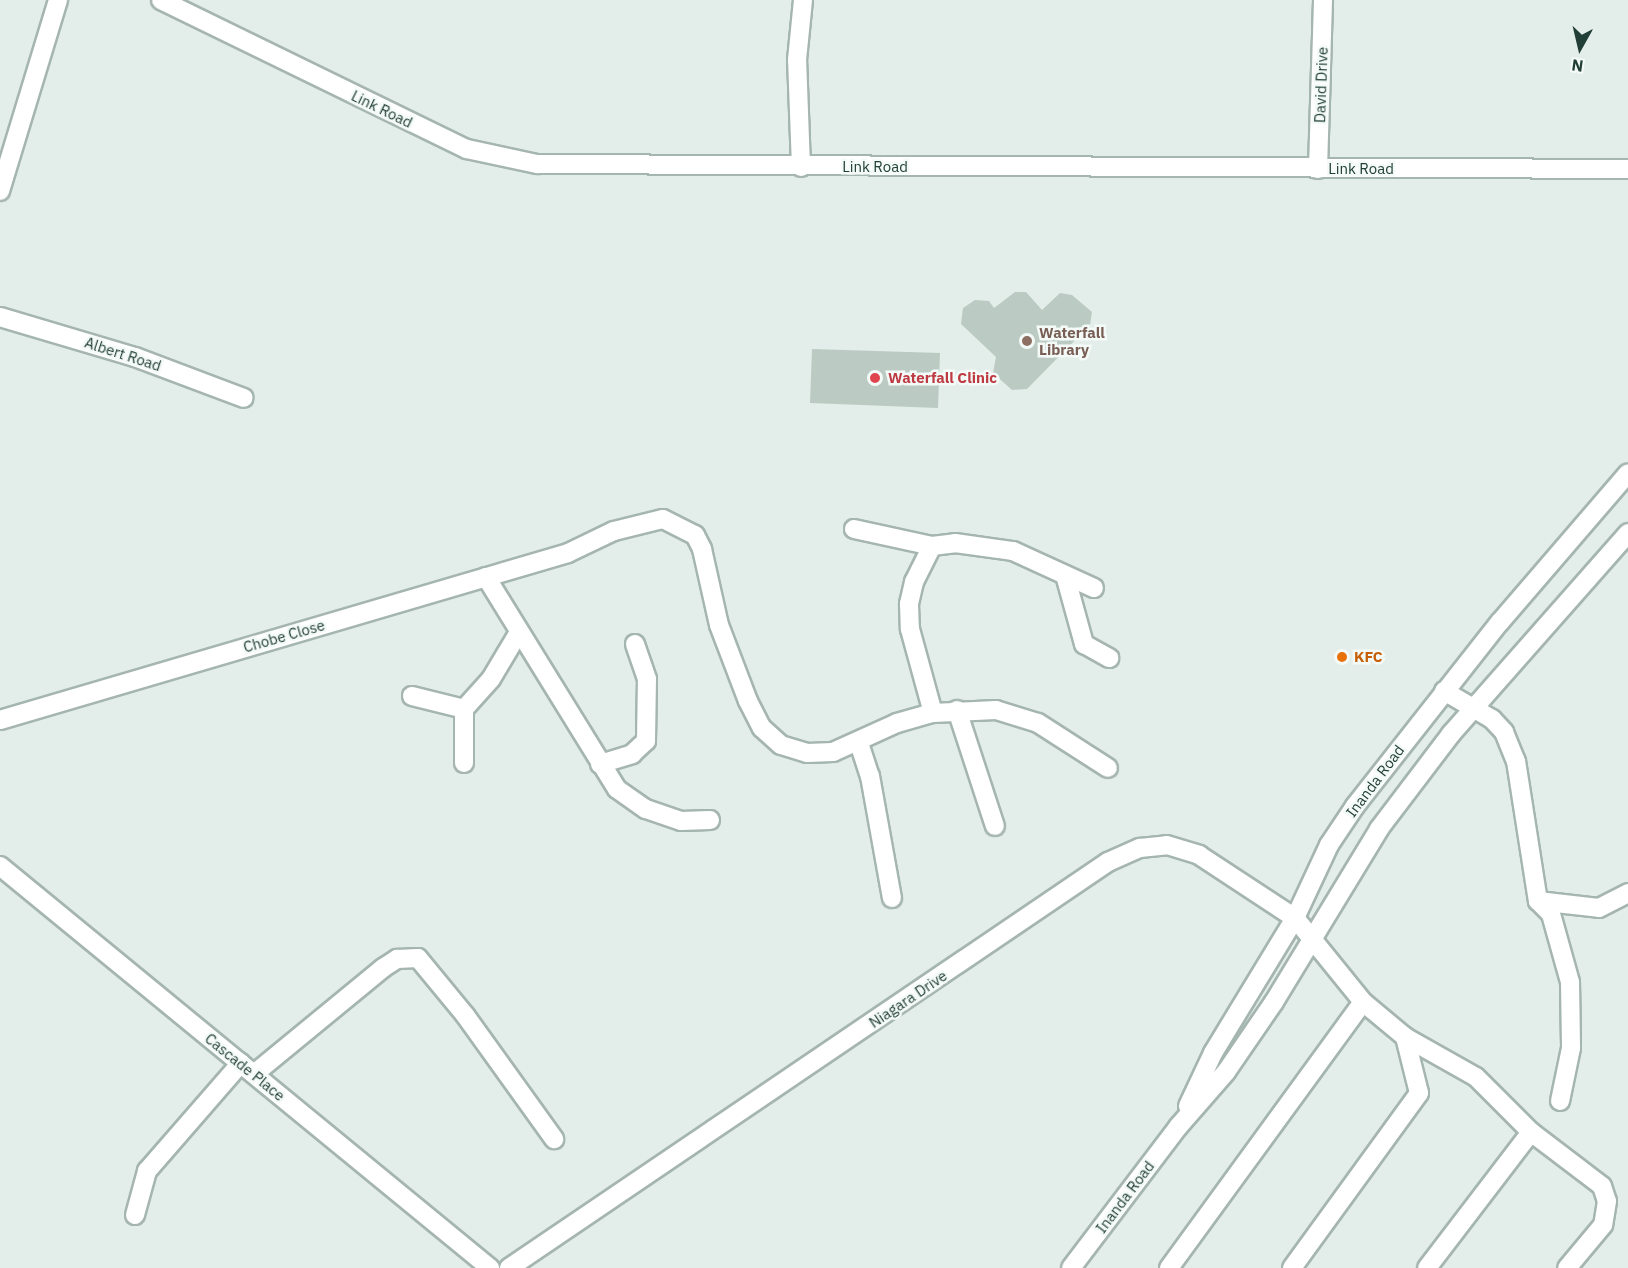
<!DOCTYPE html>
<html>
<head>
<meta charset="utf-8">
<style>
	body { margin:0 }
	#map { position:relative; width:1628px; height:1268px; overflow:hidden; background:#e3ede9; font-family:"IBM Plex Sans",sans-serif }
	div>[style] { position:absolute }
	.building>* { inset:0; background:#bbcbc4 }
	.roads { filter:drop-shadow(2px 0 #a5b5b0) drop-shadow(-2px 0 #a5b5b0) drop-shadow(0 2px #a5b5b0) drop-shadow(0 -2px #a5b5b0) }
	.minor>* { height:18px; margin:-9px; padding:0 9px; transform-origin:9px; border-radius:9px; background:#fff }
	.tertiary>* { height:18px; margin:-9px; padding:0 9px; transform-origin:9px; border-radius:9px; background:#fff }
	.secondary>* { height:18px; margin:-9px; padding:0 9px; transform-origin:9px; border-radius:9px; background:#fff }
	.dots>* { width:16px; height:16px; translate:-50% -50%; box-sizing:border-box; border:3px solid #f4faf7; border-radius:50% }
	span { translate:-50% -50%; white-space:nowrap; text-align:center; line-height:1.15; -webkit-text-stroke:5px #f4faf7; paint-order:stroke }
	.street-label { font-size:15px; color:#223f37 }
	.education-label { font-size:15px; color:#785e54; font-weight:700 }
	.left { translate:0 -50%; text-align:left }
	.health-label { font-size:15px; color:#be3a42; font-weight:700 }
	.food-label { font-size:15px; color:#c56008; font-weight:700 }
	.north { position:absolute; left:1550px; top:18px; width:60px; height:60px; -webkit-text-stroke:4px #f4faf7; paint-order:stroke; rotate:188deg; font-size:16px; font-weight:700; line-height:24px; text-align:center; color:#223f37 }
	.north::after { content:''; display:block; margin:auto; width:21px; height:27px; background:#223f37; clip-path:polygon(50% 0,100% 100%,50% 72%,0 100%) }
</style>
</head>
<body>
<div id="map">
	<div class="building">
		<i style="clip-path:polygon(1015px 292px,1026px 292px,1042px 310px,1060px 293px,1072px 295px,1092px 312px,1090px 325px,1027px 389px,1012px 390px,993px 373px,996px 357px,961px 324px,963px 308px,975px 300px,989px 301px,994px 308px)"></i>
		<i style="clip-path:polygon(812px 349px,940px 353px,938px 408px,810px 403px)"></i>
	</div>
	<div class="roads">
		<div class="minor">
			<i style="left:801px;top:167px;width:107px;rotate:-92.1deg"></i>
			<i style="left:797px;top:60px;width:60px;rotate:-84.3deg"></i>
			<i style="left:1318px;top:169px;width:169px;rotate:-88.3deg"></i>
			<i style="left:0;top:191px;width:200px;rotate:-73.1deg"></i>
			<i style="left:0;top:317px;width:141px;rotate:16.5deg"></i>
			<i style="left:135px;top:357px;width:116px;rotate:20.6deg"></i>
			<i style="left:854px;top:529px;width:80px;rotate:12.3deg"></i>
			<i style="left:932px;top:546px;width:23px;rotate:-7deg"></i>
			<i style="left:955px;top:543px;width:59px;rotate:7.9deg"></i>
			<i style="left:1013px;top:551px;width:89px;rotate:24.6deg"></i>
			<i style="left:932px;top:546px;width:40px;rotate:116.6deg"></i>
			<i style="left:914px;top:582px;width:23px;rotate:103deg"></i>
			<i style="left:909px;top:604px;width:25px;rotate:88deg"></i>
			<i style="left:910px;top:629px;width:87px;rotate:74.7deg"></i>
			<i style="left:1065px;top:575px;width:72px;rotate:74.6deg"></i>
			<i style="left:1084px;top:644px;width:29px;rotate:29deg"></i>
			<i style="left:486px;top:577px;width:249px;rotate:58.3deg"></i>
			<i style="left:617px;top:789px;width:35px;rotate:35deg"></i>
			<i style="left:646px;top:809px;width:37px;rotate:19deg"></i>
			<i style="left:681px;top:821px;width:29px;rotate:-2deg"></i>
			<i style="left:1444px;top:691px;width:56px;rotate:30.3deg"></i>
			<i style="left:1492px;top:719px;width:18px;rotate:47deg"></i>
			<i style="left:1504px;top:732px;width:31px;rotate:68deg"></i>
			<i style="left:1516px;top:761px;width:142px;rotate:81.1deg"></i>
			<i style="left:1538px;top:901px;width:18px;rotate:45deg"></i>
			<i style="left:1551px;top:914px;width:71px;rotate:74.4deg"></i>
			<i style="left:1570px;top:982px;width:66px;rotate:89.1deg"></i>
			<i style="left:1571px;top:1048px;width:54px;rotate:101.7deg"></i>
			<i style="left:412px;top:696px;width:54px;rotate:14deg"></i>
			<i style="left:464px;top:709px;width:54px;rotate:90deg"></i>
			<i style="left:464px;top:709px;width:40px;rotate:-48deg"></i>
			<i style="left:491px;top:679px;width:55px;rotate:-59.2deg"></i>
			<i style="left:957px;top:710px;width:122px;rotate:71.9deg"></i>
			<i style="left:0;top:720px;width:592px;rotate:-16.38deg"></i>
			<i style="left:568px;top:553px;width:51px;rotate:-25.6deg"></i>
			<i style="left:614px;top:531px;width:50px;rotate:-13.8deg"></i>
			<i style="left:663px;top:519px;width:36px;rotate:27deg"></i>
			<i style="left:695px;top:535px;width:16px;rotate:63deg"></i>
			<i style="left:702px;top:549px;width:78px;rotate:77.4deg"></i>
			<i style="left:719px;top:625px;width:81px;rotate:69.1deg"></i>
			<i style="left:748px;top:701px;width:30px;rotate:63deg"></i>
			<i style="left:762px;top:728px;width:25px;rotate:42deg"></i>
			<i style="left:781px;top:745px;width:27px;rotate:17deg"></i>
			<i style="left:807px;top:753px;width:26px;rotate:-2deg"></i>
			<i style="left:833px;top:752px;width:70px;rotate:-24.4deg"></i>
			<i style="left:897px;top:723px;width:37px;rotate:-16deg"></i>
			<i style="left:933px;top:713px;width:63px;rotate:-2.7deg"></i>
			<i style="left:996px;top:710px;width:44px;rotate:17.2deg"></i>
			<i style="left:1038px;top:723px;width:83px;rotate:32.7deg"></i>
			<i style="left:859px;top:743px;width:35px;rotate:72deg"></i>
			<i style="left:870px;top:776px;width:124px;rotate:79.8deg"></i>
			<i style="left:600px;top:764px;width:34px;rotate:-17deg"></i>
			<i style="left:632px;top:754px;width:19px;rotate:-43deg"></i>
			<i style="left:646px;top:741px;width:62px;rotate:-89.1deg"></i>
			<i style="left:647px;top:679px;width:37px;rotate:-109deg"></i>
			<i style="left:0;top:866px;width:634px;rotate:39.37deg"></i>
			<i style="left:1538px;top:901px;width:61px;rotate:6.5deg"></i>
			<i style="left:1599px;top:908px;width:33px;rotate:-27deg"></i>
			<i style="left:254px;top:1074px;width:167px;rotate:-39.4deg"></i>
			<i style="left:383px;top:968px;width:17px;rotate:-33deg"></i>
			<i style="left:397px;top:959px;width:21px;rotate:-3deg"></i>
			<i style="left:418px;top:958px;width:74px;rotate:50.5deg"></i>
			<i style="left:465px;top:1015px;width:153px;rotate:54.3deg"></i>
			<i style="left:135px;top:1215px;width:46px;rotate:-74.7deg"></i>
			<i style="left:147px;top:1171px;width:143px;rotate:-49deg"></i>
			<i style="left:509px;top:1268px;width:724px;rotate:-34.13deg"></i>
			<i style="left:1108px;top:862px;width:35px;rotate:-24deg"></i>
			<i style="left:1140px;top:848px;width:27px;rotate:-6deg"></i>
			<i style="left:1167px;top:845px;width:34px;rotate:17deg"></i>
			<i style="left:1199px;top:855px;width:115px;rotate:33.3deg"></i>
			<i style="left:1295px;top:918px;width:108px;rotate:51deg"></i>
			<i style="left:1363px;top:1002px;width:55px;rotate:39.8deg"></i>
			<i style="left:1405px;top:1037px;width:81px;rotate:29.4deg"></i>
			<i style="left:1476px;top:1077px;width:78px;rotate:45deg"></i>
			<i style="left:1531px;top:1132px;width:89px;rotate:37.3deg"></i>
			<i style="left:1602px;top:1186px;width:16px;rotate:72deg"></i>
			<i style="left:1607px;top:1201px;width:24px;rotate:99deg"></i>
			<i style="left:1603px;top:1225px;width:56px;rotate:129.9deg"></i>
			<i style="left:1169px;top:1268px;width:329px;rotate:-53.9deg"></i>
			<i style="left:1292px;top:1268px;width:216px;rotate:-54deg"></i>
			<i style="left:1419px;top:1093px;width:58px;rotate:-104deg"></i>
			<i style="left:1427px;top:1268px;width:171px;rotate:-52.6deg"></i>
		</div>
		<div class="tertiary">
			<i style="left:1188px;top:1106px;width:59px;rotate:-64.7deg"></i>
			<i style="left:1213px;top:1053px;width:158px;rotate:-58.7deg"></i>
			<i style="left:1295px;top:918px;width:81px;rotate:-65deg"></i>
			<i style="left:1329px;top:845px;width:47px;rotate:-56.3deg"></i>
			<i style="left:1355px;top:806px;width:234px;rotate:-51.8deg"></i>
			<i style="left:1500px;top:622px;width:196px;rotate:-49.3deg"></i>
			<i style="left:1071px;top:1268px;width:177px;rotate:-52.8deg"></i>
			<i style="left:1178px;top:1127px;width:73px;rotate:-48.9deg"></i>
			<i style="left:1226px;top:1072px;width:85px;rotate:-55.6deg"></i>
			<i style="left:1274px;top:1002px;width:202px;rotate:-58.7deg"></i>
			<i style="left:1379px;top:829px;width:119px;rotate:-52.8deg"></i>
			<i style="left:1451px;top:734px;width:268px;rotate:-48.6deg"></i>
		</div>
		<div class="secondary">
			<i style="left:161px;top:0;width:340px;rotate:26deg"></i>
			<i style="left:467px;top:149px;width:72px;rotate:12.1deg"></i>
			<i style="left:537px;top:164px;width:1091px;rotate:0.26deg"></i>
		</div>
	</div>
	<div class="dots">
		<i style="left:1027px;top:341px;background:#8d6e63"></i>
		<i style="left:875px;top:378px;background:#e0444e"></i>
		<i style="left:1342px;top:657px;background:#e8710a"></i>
	</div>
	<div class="street-label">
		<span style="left:1321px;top:85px;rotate:-88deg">David Drive</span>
		<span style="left:382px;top:109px;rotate:26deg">Link Road</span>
		<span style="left:875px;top:167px">Link Road</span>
		<span style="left:1361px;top:169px">Link Road</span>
		<span style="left:123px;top:354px;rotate:18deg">Albert Road</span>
		<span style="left:284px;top:636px;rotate:-16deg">Chobe Close</span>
		<span style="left:1375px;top:781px;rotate:-53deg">Inanda Road</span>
		<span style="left:908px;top:999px;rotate:-34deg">Niagara Drive</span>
		<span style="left:245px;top:1067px;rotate:39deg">Cascade Place</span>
		<span style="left:1125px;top:1197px;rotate:-53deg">Inanda Road</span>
	</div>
	<div class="education-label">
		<span class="left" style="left:1039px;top:341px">Waterfall<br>Library</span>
	</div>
	<div class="health-label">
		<span class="left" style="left:888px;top:378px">Waterfall Clinic</span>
	</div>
	<div class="food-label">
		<span class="left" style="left:1354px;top:657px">KFC</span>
	</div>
	<div class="north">N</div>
</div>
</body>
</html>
